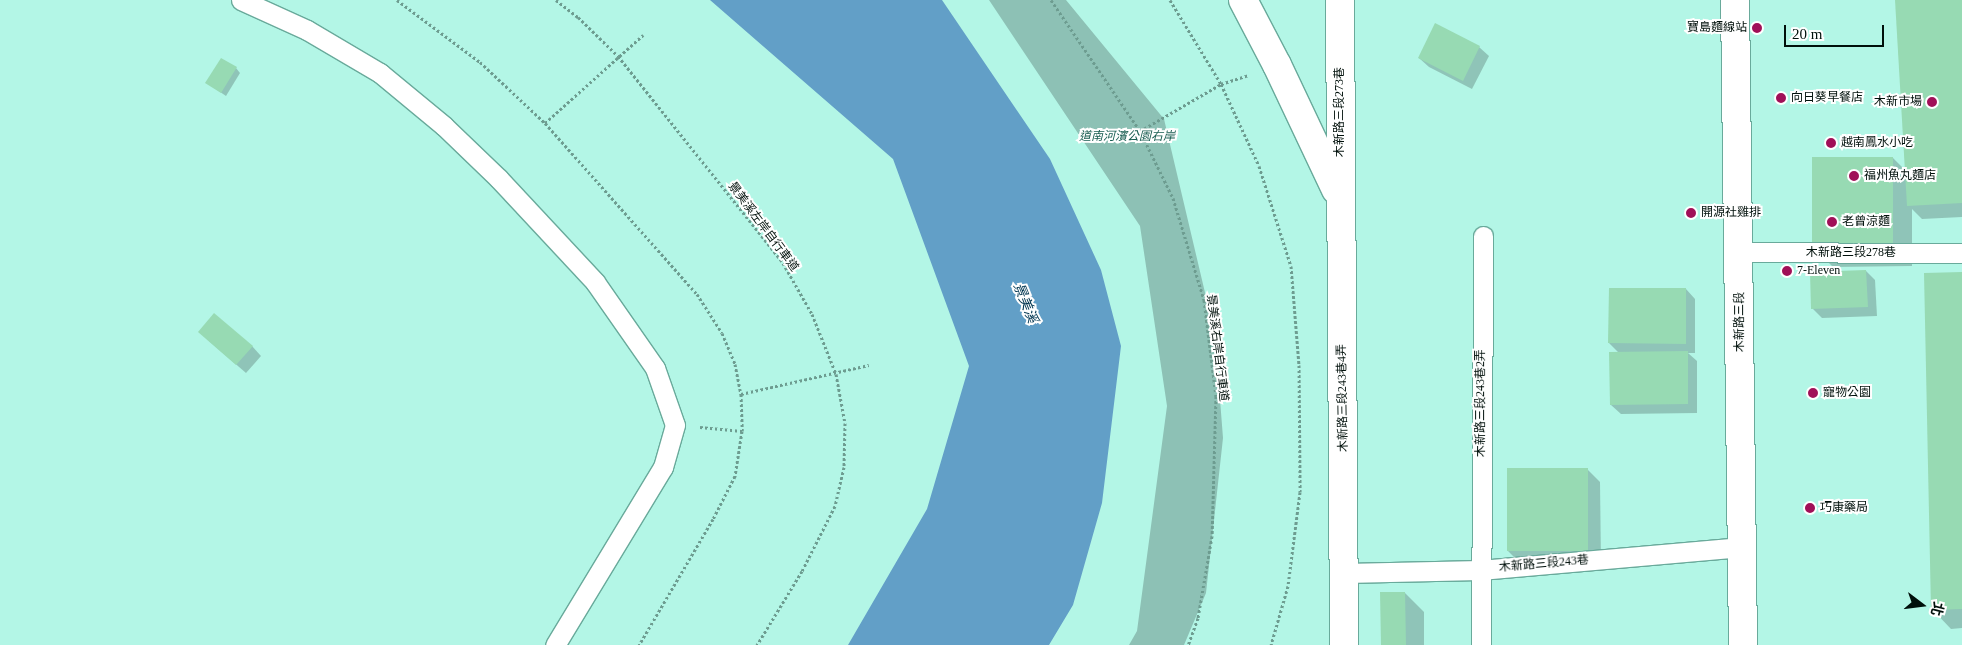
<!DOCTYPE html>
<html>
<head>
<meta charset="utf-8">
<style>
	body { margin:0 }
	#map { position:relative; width:1962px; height:645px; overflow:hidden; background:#b3f6e6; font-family:"Times New Roman","Noto Sans TC",serif }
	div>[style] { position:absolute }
	.green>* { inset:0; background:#8dc1b5 }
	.water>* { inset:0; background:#629fc7 }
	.shadow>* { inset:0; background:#0003 }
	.building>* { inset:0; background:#97dab3 }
	.path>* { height:3px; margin-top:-1.5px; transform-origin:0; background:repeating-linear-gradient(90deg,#6d9c90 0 2.5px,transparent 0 5px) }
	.roads { filter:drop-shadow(1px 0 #69aa9b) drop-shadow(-1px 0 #69aa9b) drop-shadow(0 1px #69aa9b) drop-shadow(0 -1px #69aa9b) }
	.lane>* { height:19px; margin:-9.5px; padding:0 9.5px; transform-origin:9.5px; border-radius:9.5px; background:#fff }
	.street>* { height:28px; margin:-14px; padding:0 14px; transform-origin:14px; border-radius:14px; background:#fff }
	.secondary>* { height:28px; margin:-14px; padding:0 14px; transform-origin:14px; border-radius:14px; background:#fff }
	.dots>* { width:14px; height:14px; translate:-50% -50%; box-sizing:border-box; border:2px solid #fff; border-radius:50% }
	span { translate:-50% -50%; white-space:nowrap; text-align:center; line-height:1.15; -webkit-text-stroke:4px #fff; paint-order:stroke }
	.poi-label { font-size:12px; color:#00100b }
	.right { translate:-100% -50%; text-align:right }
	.left { translate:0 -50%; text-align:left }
	.street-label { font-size:12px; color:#00100b }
	.park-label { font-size:12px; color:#175c50; font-style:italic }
	.water-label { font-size:14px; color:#003550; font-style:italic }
	.north { position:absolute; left:1897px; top:580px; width:50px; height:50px; -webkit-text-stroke:4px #fff; paint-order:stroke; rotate:105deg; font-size:14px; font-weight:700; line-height:20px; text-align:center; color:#00100b }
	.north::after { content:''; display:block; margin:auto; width:18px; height:22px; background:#00100b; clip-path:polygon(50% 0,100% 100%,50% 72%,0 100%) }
	.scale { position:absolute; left:1784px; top:25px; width:100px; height:22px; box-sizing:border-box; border:2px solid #00100b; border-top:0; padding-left:6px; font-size:15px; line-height:18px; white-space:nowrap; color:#00100b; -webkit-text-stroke:4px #fff; paint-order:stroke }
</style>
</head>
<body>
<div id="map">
	<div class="green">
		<i style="clip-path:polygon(989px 0,1066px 0,1164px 119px,1215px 335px,1223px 438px,1206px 593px,1184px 645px,1129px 645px,1137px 631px,1167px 406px,1140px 226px)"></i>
	</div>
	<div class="water">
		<i style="clip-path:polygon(710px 0,942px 0,1050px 159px,1101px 270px,1121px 346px,1102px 503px,1073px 605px,1049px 645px,848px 645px,927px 509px,969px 366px,893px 159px)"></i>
	</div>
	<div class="shadow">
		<i style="clip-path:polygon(1897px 0,1962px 0,1962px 217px,1922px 219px,1912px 209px,1912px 266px,1833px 267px,1814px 248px,1893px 158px,1907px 172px)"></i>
		<i style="clip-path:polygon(1479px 47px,1489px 56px,1472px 89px,1429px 67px,1419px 58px)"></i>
		<i style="clip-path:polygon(236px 68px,240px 73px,226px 96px,207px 83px)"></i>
		<i style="clip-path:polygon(1866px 271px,1875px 280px,1877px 316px,1822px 318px,1813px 309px,1811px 274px)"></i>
		<i style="clip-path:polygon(1962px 274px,1962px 628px,1951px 629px,1932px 609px)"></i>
		<i style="clip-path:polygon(1686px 289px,1695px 299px,1695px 353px,1688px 353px,1697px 361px,1697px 413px,1621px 414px,1611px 405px,1619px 353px,1609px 343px)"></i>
		<i style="clip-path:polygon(209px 341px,252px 346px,261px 356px,246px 373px)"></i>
		<i style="clip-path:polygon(1587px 469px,1600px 482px,1601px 564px,1521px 564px,1508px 551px)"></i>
		<i style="clip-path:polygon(1405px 593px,1424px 612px,1424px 645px,1382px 645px)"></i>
	</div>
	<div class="building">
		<i style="clip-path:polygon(1895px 0,1962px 0,1962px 203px,1907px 206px)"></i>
		<i style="clip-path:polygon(1435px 23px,1480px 46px,1463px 81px,1418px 58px)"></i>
		<i style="clip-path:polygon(221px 58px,237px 67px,221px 93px,205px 83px)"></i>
		<i style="clip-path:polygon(1812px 157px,1893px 157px,1893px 248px,1812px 248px)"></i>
		<i style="clip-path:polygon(1866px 270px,1868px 307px,1811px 309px,1810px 272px)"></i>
		<i style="clip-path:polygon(1962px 272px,1962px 609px,1931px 610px,1924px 273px)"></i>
		<i style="clip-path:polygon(1609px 288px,1686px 288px,1686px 344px,1608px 343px)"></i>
		<i style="clip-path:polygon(214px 313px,253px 346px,236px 365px,198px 332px)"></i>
		<i style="clip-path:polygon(1688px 351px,1688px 404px,1610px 405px,1609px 352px)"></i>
		<i style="clip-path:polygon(1507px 468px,1588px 468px,1588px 551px,1507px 551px)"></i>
		<i style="clip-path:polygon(1380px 592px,1405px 592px,1406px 645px,1381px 645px)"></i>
	</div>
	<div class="path">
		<i style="left:397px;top:0;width:104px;rotate:36.8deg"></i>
		<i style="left:480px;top:62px;width:89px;rotate:43.2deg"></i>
		<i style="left:545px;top:123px;width:229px;rotate:48.4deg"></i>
		<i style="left:697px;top:294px;width:46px;rotate:57.3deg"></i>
		<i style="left:722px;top:333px;width:34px;rotate:67deg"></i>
		<i style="left:735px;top:364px;width:31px;rotate:79deg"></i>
		<i style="left:741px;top:394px;width:37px;rotate:88deg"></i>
		<i style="left:742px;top:431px;width:46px;rotate:98.8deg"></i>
		<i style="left:735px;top:476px;width:48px;rotate:117.1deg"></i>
		<i style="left:713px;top:519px;width:146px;rotate:120.4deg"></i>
		<i style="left:556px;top:0;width:28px;rotate:38deg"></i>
		<i style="left:578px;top:17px;width:56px;rotate:44.3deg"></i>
		<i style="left:618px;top:56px;width:265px;rotate:51.4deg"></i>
		<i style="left:783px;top:263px;width:59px;rotate:60.4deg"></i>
		<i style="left:812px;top:314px;width:65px;rotate:68.2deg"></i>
		<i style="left:836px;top:374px;width:50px;rotate:79.6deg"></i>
		<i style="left:845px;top:423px;width:44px;rotate:91.3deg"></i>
		<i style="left:844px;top:467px;width:40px;rotate:103deg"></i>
		<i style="left:835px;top:506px;width:73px;rotate:116.9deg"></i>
		<i style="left:802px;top:571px;width:87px;rotate:121.3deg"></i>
		<i style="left:1051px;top:0;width:158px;rotate:55.8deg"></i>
		<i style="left:1140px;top:131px;width:75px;rotate:63.8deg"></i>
		<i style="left:1173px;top:198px;width:107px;rotate:73.1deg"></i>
		<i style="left:1204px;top:300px;width:97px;rotate:82.9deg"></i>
		<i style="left:1216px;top:396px;width:140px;rotate:91.6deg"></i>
		<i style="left:1212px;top:536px;width:83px;rotate:99.7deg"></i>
		<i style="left:1198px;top:618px;width:29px;rotate:110deg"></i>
		<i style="left:1170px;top:0;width:98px;rotate:58.7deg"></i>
		<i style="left:1221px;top:84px;width:90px;rotate:65.1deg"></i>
		<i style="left:1259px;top:166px;width:105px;rotate:72.3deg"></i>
		<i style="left:1291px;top:266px;width:99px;rotate:85.4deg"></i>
		<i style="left:1299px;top:365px;width:127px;rotate:89.5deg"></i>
		<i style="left:1300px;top:492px;width:95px;rotate:97.3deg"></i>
		<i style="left:1288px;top:586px;width:61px;rotate:106.1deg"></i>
		<i style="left:545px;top:123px;width:132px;rotate:-41.9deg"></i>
		<i style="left:1140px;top:131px;width:94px;rotate:-30.1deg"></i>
		<i style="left:1221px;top:84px;width:28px;rotate:-18deg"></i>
		<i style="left:741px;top:394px;width:131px;rotate:-12.8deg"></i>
		<i style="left:700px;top:427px;width:42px;rotate:5.4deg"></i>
	</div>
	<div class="roads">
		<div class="lane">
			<i style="left:241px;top:0;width:72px;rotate:24.4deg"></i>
			<i style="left:307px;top:30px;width:85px;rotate:30.5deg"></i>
			<i style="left:380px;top:73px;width:83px;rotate:39.6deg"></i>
			<i style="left:444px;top:126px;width:76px;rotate:43.9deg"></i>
			<i style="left:499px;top:179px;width:141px;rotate:47deg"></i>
			<i style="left:595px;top:282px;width:105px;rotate:55.1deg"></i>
			<i style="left:655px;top:368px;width:60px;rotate:70.7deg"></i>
			<i style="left:675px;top:425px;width:44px;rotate:105.9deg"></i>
			<i style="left:663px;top:467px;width:208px;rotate:121.2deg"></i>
			<i style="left:1740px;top:252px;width:222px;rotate:0.3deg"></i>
			<i style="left:1345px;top:573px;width:135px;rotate:-1.3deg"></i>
			<i style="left:1480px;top:570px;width:263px;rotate:-5deg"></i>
			<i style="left:1481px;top:645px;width:409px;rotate:-89.7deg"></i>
		</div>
		<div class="street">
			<i style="left:1243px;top:0;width:73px;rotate:62.4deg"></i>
			<i style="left:1277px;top:65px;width:138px;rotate:64.7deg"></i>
			<i style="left:1340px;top:0;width:645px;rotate:89.64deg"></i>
		</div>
		<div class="secondary">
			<i style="left:1735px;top:0;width:645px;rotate:89.29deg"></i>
		</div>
	</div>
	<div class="dots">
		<i style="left:1757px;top:28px;background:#a01058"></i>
		<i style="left:1781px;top:98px;background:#a01058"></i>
		<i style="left:1932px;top:102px;background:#a01058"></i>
		<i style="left:1831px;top:143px;background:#a01058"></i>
		<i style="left:1854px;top:176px;background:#a01058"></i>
		<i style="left:1691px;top:213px;background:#a01058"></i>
		<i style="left:1832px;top:222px;background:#a01058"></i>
		<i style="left:1787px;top:271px;background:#a01058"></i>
		<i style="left:1813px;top:393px;background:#a01058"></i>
		<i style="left:1810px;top:508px;background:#a01058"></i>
	</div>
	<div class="poi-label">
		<span class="right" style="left:1747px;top:28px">寶島麵線站</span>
		<span class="left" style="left:1791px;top:98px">向日葵早餐店</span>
		<span class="right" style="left:1922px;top:102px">木新市場</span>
		<span class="left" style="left:1841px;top:143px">越南鳳水小吃</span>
		<span class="left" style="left:1864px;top:176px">福州魚丸麵店</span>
		<span class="left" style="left:1701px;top:213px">開源社雞排</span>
		<span class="left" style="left:1842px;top:222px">老曾涼麵</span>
		<span class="left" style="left:1797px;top:271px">7-Eleven</span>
		<span class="left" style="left:1823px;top:393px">寵物公園</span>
		<span class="left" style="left:1820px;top:508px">巧康藥局</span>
	</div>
	<div class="street-label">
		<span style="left:1340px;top:112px;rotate:-90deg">木新路三段273巷</span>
		<span style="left:763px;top:227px;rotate:53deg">景美溪左岸自行車道</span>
		<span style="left:1851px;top:253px">木新路三段278巷</span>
		<span style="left:1740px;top:322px;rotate:-90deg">木新路三段</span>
		<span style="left:1217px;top:348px;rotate:83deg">景美溪右岸自行車道</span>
		<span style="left:1343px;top:398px;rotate:-91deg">木新路三段243巷4弄</span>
		<span style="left:1481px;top:403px;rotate:-90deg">木新路三段243巷2弄</span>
		<span style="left:1544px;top:564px;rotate:-5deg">木新路三段243巷</span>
	</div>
	<div class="park-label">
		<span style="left:1127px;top:137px">道南河濱公園右岸</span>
	</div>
	<div class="water-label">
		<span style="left:1025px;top:303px;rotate:68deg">景美溪</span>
	</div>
	<div class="north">北</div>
	<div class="scale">20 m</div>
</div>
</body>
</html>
